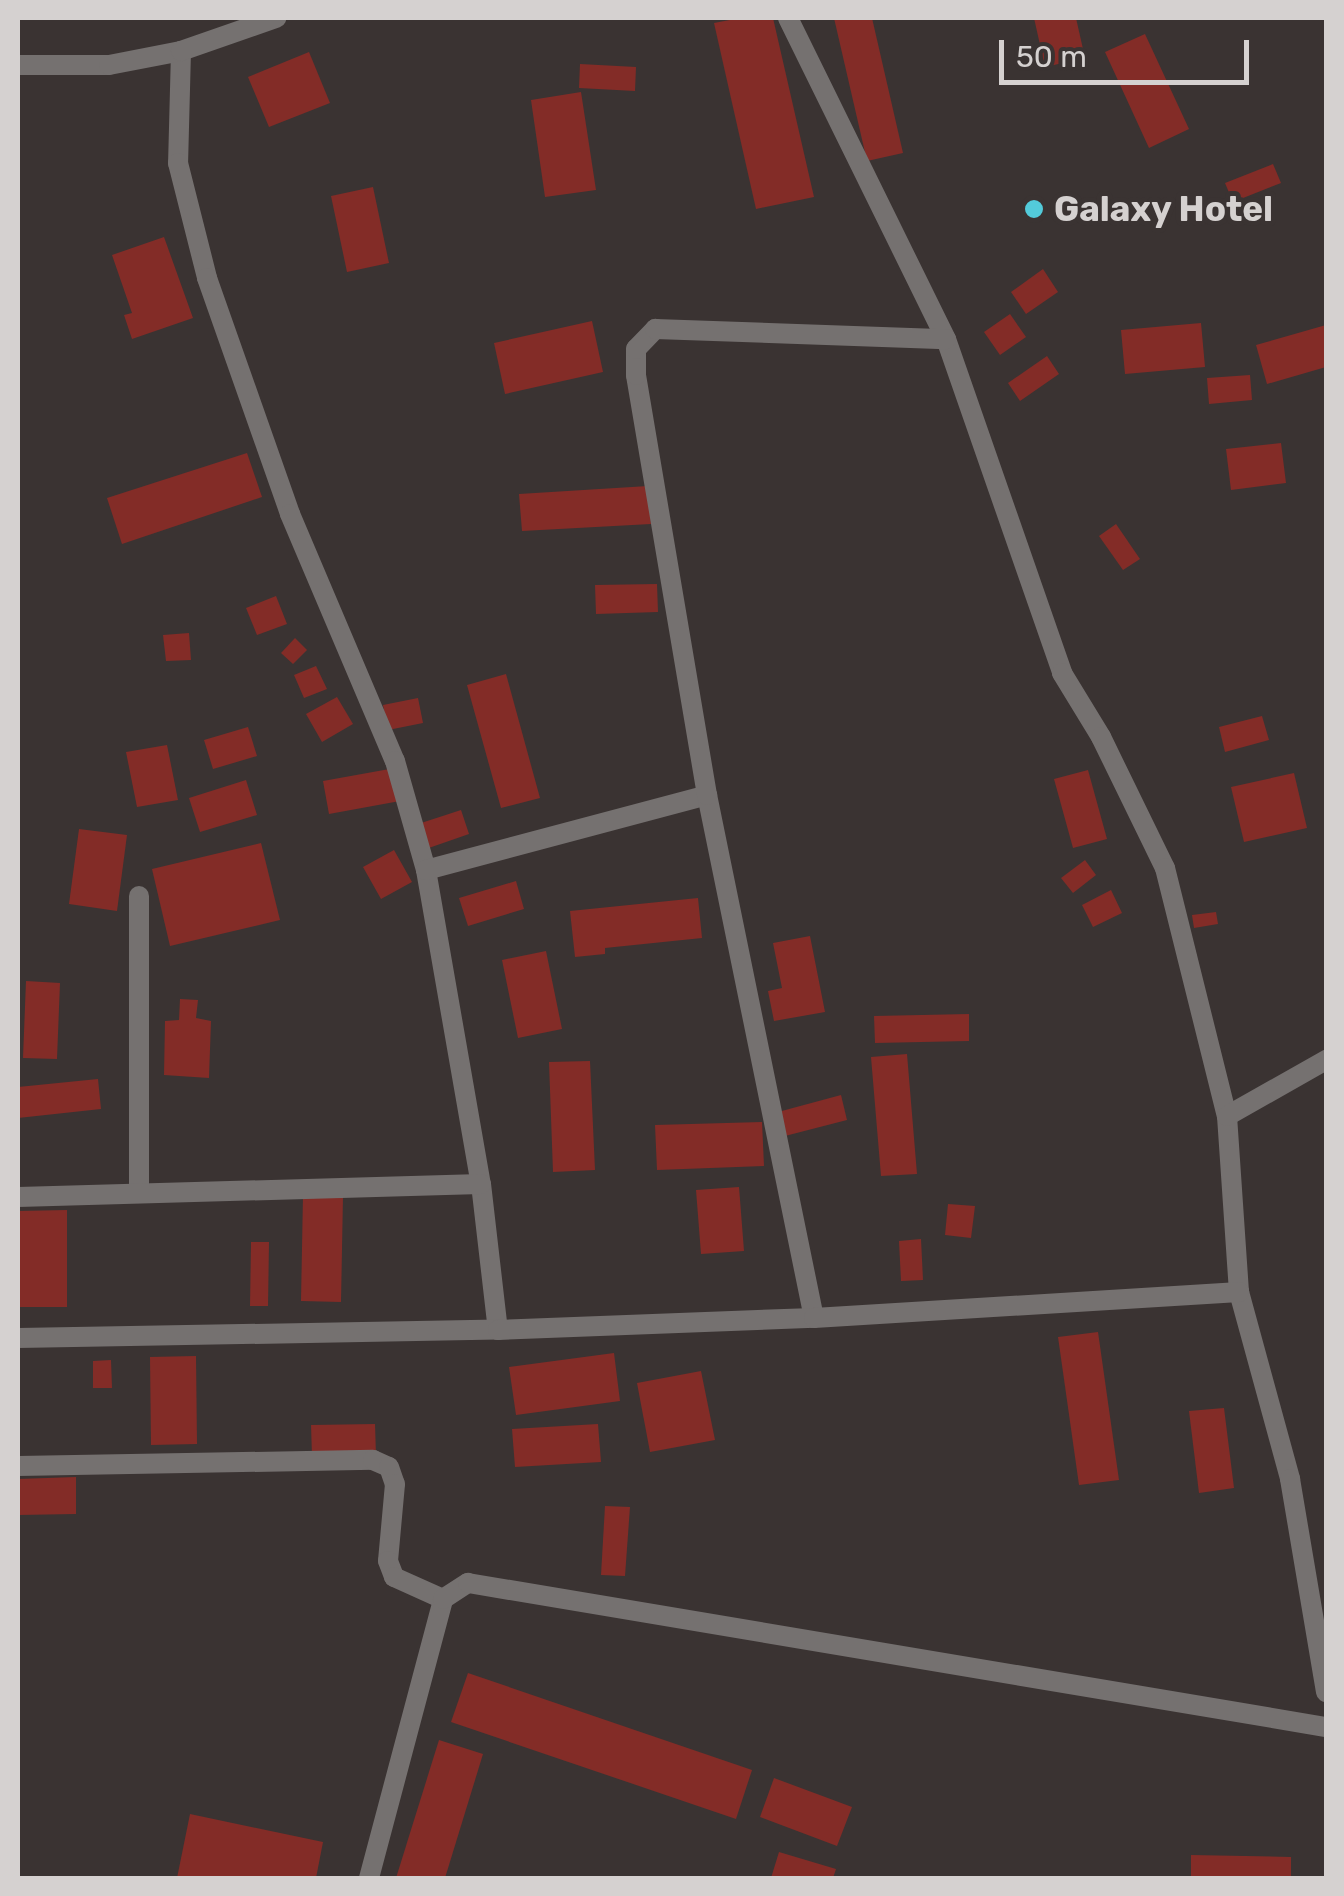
<!DOCTYPE html>
<html>
<head>
<meta charset="utf-8">
<style>
	body { margin:0 }
	#map { position:relative; width:1344px; height:1896px; overflow:hidden; background:#3a3332; font-family:Rubik,sans-serif }
	div>[style] { position:absolute }
	.building>* { inset:0; background:#832c27 }
	.minor>* { height:20px; margin:-10px; padding:0 10px; transform-origin:10px; border-radius:10px; background:#757170 }
	.dots>* { width:28px; height:28px; translate:-50% -50%; box-sizing:border-box; border:5px solid #3a3332; border-radius:50% }
	span { translate:-50% -50%; white-space:nowrap; text-align:center; line-height:1.15; -webkit-text-stroke:10px #3a3332; paint-order:stroke }
	.poi-label { font-size:35px; color:#d5d1d0; font-weight:700 }
	.left { translate:0 -50%; text-align:left }
	.frame { position:absolute; inset:0; border:20px solid #d5d1d0; pointer-events:none }
	.scale { position:absolute; left:999px; top:40px; width:250px; height:45px; box-sizing:border-box; border:5px solid #d5d1d0; border-top:0; padding-left:12px; font-size:30px; line-height:35px; white-space:nowrap; color:#d5d1d0; -webkit-text-stroke:8px #3a3332; paint-order:stroke }
</style>
</head>
<body>
<div id="map">
	<div class="building">
		<i style="clip-path:polygon(740px 18px,773px 18px,814px 197px,756px 209px,714px 23px)"></i>
		<i style="clip-path:polygon(834px 18px,872px 18px,903px 153px,867px 161px)"></i>
		<i style="clip-path:polygon(1034px 18px,1076px 18px,1085px 58px,1045px 67px)"></i>
		<i style="clip-path:polygon(1145px 34px,1189px 129px,1149px 148px,1105px 52px)"></i>
		<i style="clip-path:polygon(309px 52px,330px 103px,269px 127px,248px 77px)"></i>
		<i style="clip-path:polygon(580px 64px,636px 67px,635px 91px,579px 88px)"></i>
		<i style="clip-path:polygon(581px 92px,596px 190px,545px 197px,531px 100px)"></i>
		<i style="clip-path:polygon(1273px 164px,1281px 183px,1233px 202px,1225px 183px)"></i>
		<i style="clip-path:polygon(373px 187px,389px 263px,347px 272px,331px 196px)"></i>
		<i style="clip-path:polygon(164px 237px,193px 318px,132px 339px,124px 315px,132px 313px,112px 255px)"></i>
		<i style="clip-path:polygon(1043px 269px,1058px 292px,1026px 314px,1011px 292px)"></i>
		<i style="clip-path:polygon(1010px 314px,1026px 337px,1000px 355px,984px 332px)"></i>
		<i style="clip-path:polygon(592px 321px,603px 372px,505px 394px,494px 343px)"></i>
		<i style="clip-path:polygon(1201px 323px,1205px 367px,1125px 374px,1121px 330px)"></i>
		<i style="clip-path:polygon(1326px 325px,1326px 367px,1267px 384px,1256px 345px)"></i>
		<i style="clip-path:polygon(1047px 356px,1059px 374px,1020px 401px,1008px 383px)"></i>
		<i style="clip-path:polygon(1250px 375px,1252px 400px,1209px 404px,1207px 378px)"></i>
		<i style="clip-path:polygon(1281px 443px,1286px 483px,1231px 490px,1226px 449px)"></i>
		<i style="clip-path:polygon(247px 453px,262px 497px,122px 544px,107px 498px)"></i>
		<i style="clip-path:polygon(648px 486px,651px 524px,522px 531px,519px 494px)"></i>
		<i style="clip-path:polygon(1116px 524px,1140px 559px,1123px 570px,1099px 536px)"></i>
		<i style="clip-path:polygon(657px 584px,658px 612px,596px 614px,595px 585px)"></i>
		<i style="clip-path:polygon(276px 596px,287px 624px,257px 635px,246px 608px)"></i>
		<i style="clip-path:polygon(189px 633px,191px 660px,166px 661px,163px 635px)"></i>
		<i style="clip-path:polygon(295px 638px,307px 650px,293px 664px,281px 653px)"></i>
		<i style="clip-path:polygon(316px 666px,327px 689px,304px 698px,294px 675px)"></i>
		<i style="clip-path:polygon(506px 674px,540px 798px,501px 808px,467px 685px)"></i>
		<i style="clip-path:polygon(337px 697px,353px 724px,322px 742px,306px 714px)"></i>
		<i style="clip-path:polygon(418px 698px,423px 723px,388px 730px,383px 705px)"></i>
		<i style="clip-path:polygon(1262px 716px,1269px 740px,1225px 752px,1219px 727px)"></i>
		<i style="clip-path:polygon(248px 727px,257px 756px,213px 769px,204px 740px)"></i>
		<i style="clip-path:polygon(167px 745px,178px 800px,137px 807px,126px 752px)"></i>
		<i style="clip-path:polygon(395px 768px,400px 801px,329px 814px,323px 781px)"></i>
		<i style="clip-path:polygon(1088px 770px,1107px 839px,1073px 848px,1054px 779px)"></i>
		<i style="clip-path:polygon(1294px 773px,1307px 828px,1244px 842px,1231px 787px)"></i>
		<i style="clip-path:polygon(246px 780px,257px 815px,200px 832px,189px 798px)"></i>
		<i style="clip-path:polygon(461px 810px,469px 834px,423px 850px,415px 825px)"></i>
		<i style="clip-path:polygon(79px 829px,127px 835px,117px 911px,69px 904px)"></i>
		<i style="clip-path:polygon(261px 843px,280px 920px,170px 946px,152px 869px)"></i>
		<i style="clip-path:polygon(394px 850px,412px 882px,381px 899px,363px 867px)"></i>
		<i style="clip-path:polygon(1085px 860px,1096px 875px,1073px 893px,1061px 878px)"></i>
		<i style="clip-path:polygon(516px 881px,524px 909px,468px 926px,459px 898px)"></i>
		<i style="clip-path:polygon(1111px 890px,1122px 913px,1093px 927px,1082px 905px)"></i>
		<i style="clip-path:polygon(698px 898px,702px 938px,605px 948px,605px 954px,575px 957px,570px 911px)"></i>
		<i style="clip-path:polygon(1216px 912px,1218px 924px,1194px 928px,1192px 915px)"></i>
		<i style="clip-path:polygon(810px 936px,825px 1012px,774px 1021px,768px 991px,782px 988px,773px 943px)"></i>
		<i style="clip-path:polygon(546px 951px,562px 1029px,518px 1038px,502px 960px)"></i>
		<i style="clip-path:polygon(26px 981px,60px 983px,57px 1059px,23px 1058px)"></i>
		<i style="clip-path:polygon(180px 999px,198px 1000px,196px 1018px,211px 1021px,209px 1078px,164px 1075px,165px 1021px,179px 1020px)"></i>
		<i style="clip-path:polygon(969px 1014px,969px 1041px,875px 1043px,874px 1016px)"></i>
		<i style="clip-path:polygon(907px 1054px,917px 1174px,881px 1176px,871px 1057px)"></i>
		<i style="clip-path:polygon(590px 1061px,595px 1170px,553px 1172px,549px 1062px)"></i>
		<i style="clip-path:polygon(98px 1079px,101px 1109px,18px 1118px,18px 1087px)"></i>
		<i style="clip-path:polygon(841px 1095px,847px 1120px,785px 1136px,778px 1112px)"></i>
		<i style="clip-path:polygon(762px 1122px,764px 1166px,657px 1170px,655px 1125px)"></i>
		<i style="clip-path:polygon(739px 1187px,744px 1251px,701px 1254px,696px 1190px)"></i>
		<i style="clip-path:polygon(303px 1195px,343px 1196px,341px 1302px,301px 1301px)"></i>
		<i style="clip-path:polygon(948px 1204px,975px 1206px,971px 1238px,945px 1235px)"></i>
		<i style="clip-path:polygon(67px 1210px,67px 1307px,18px 1307px,18px 1211px)"></i>
		<i style="clip-path:polygon(921px 1239px,923px 1280px,901px 1281px,899px 1241px)"></i>
		<i style="clip-path:polygon(251px 1242px,269px 1242px,268px 1306px,250px 1306px)"></i>
		<i style="clip-path:polygon(1098px 1332px,1119px 1480px,1079px 1485px,1058px 1337px)"></i>
		<i style="clip-path:polygon(614px 1353px,620px 1401px,516px 1415px,509px 1367px)"></i>
		<i style="clip-path:polygon(196px 1356px,197px 1444px,151px 1445px,150px 1357px)"></i>
		<i style="clip-path:polygon(111px 1360px,112px 1388px,93px 1388px,93px 1361px)"></i>
		<i style="clip-path:polygon(701px 1371px,715px 1440px,650px 1452px,637px 1383px)"></i>
		<i style="clip-path:polygon(1224px 1408px,1234px 1488px,1199px 1493px,1189px 1411px)"></i>
		<i style="clip-path:polygon(375px 1424px,376px 1455px,312px 1456px,311px 1425px)"></i>
		<i style="clip-path:polygon(598px 1424px,601px 1462px,515px 1467px,512px 1429px)"></i>
		<i style="clip-path:polygon(76px 1477px,76px 1514px,18px 1515px,18px 1479px)"></i>
		<i style="clip-path:polygon(605px 1506px,630px 1507px,625px 1576px,601px 1575px)"></i>
		<i style="clip-path:polygon(468px 1673px,752px 1770px,736px 1819px,451px 1722px)"></i>
		<i style="clip-path:polygon(439px 1740px,483px 1754px,445px 1878px,396px 1878px)"></i>
		<i style="clip-path:polygon(774px 1778px,852px 1807px,837px 1846px,760px 1817px)"></i>
		<i style="clip-path:polygon(190px 1814px,323px 1842px,316px 1878px,177px 1878px)"></i>
		<i style="clip-path:polygon(779px 1852px,836px 1869px,833px 1878px,771px 1878px)"></i>
		<i style="clip-path:polygon(1191px 1855px,1291px 1857px,1291px 1878px,1191px 1878px)"></i>
	</div>
	<div class="minor">
		<i style="left:788px;top:18px;width:358px;rotate:63.8deg"></i>
		<i style="left:946px;top:339px;width:354px;rotate:70.8deg"></i>
		<i style="left:1062px;top:673px;width:75px;rotate:58.6deg"></i>
		<i style="left:1101px;top:737px;width:146px;rotate:64deg"></i>
		<i style="left:1165px;top:868px;width:256px;rotate:76deg"></i>
		<i style="left:1227px;top:1116px;width:176px;rotate:86.1deg"></i>
		<i style="left:1239px;top:1292px;width:194px;rotate:74.7deg"></i>
		<i style="left:1290px;top:1479px;width:216px;rotate:80.4deg"></i>
		<i style="left:181px;top:51px;width:112px;rotate:91.5deg"></i>
		<i style="left:178px;top:163px;width:119px;rotate:75.8deg"></i>
		<i style="left:207px;top:278px;width:250px;rotate:70.6deg"></i>
		<i style="left:290px;top:514px;width:268px;rotate:67deg"></i>
		<i style="left:395px;top:761px;width:113px;rotate:74.1deg"></i>
		<i style="left:426px;top:870px;width:319px;rotate:80.1deg"></i>
		<i style="left:481px;top:1184px;width:147px;rotate:83.4deg"></i>
		<i style="left:18px;top:65px;width:91px"></i>
		<i style="left:109px;top:65px;width:73px;rotate:-11deg"></i>
		<i style="left:181px;top:51px;width:101px;rotate:-19.2deg"></i>
		<i style="left:426px;top:870px;width:291px;rotate:-14.9deg"></i>
		<i style="left:139px;top:896px;width:297px;rotate:90deg"></i>
		<i style="left:1227px;top:1116px;width:114px;rotate:-29.5deg"></i>
		<i style="left:18px;top:1197px;width:463px;rotate:-1.6deg"></i>
		<i style="left:814px;top:1318px;width:534px;rotate:-101.56deg"></i>
		<i style="left:707px;top:795px;width:426px;rotate:-99.6deg"></i>
		<i style="left:636px;top:375px;width:26px;rotate:-90deg"></i>
		<i style="left:636px;top:349px;width:28px;rotate:-46deg"></i>
		<i style="left:655px;top:329px;width:291px;rotate:2deg"></i>
		<i style="left:18px;top:1338px;width:480px;rotate:-1deg"></i>
		<i style="left:498px;top:1330px;width:316px;rotate:-2.2deg"></i>
		<i style="left:814px;top:1318px;width:426px;rotate:-3.5deg"></i>
		<i style="left:18px;top:1466px;width:355px;rotate:-1deg"></i>
		<i style="left:373px;top:1460px;width:17px;rotate:24deg"></i>
		<i style="left:389px;top:1467px;width:18px;rotate:71deg"></i>
		<i style="left:395px;top:1484px;width:77px;rotate:95.2deg"></i>
		<i style="left:388px;top:1561px;width:17px;rotate:69deg"></i>
		<i style="left:394px;top:1577px;width:54px;rotate:24.2deg"></i>
		<i style="left:369px;top:1878px;width:289px;rotate:-75.1deg"></i>
		<i style="left:443px;top:1599px;width:30px;rotate:-33deg"></i>
		<i style="left:468px;top:1583px;width:870px;rotate:9.53deg"></i>
	</div>
	<div class="dots">
		<i style="left:1034px;top:209px;background:#53cbda"></i>
	</div>
	<div class="poi-label">
		<span class="left" style="left:1054px;top:209px">Galaxy Hotel</span>
	</div>
	<div class="frame"></div>
	<div class="scale">50 m</div>
</div>
</body>
</html>
